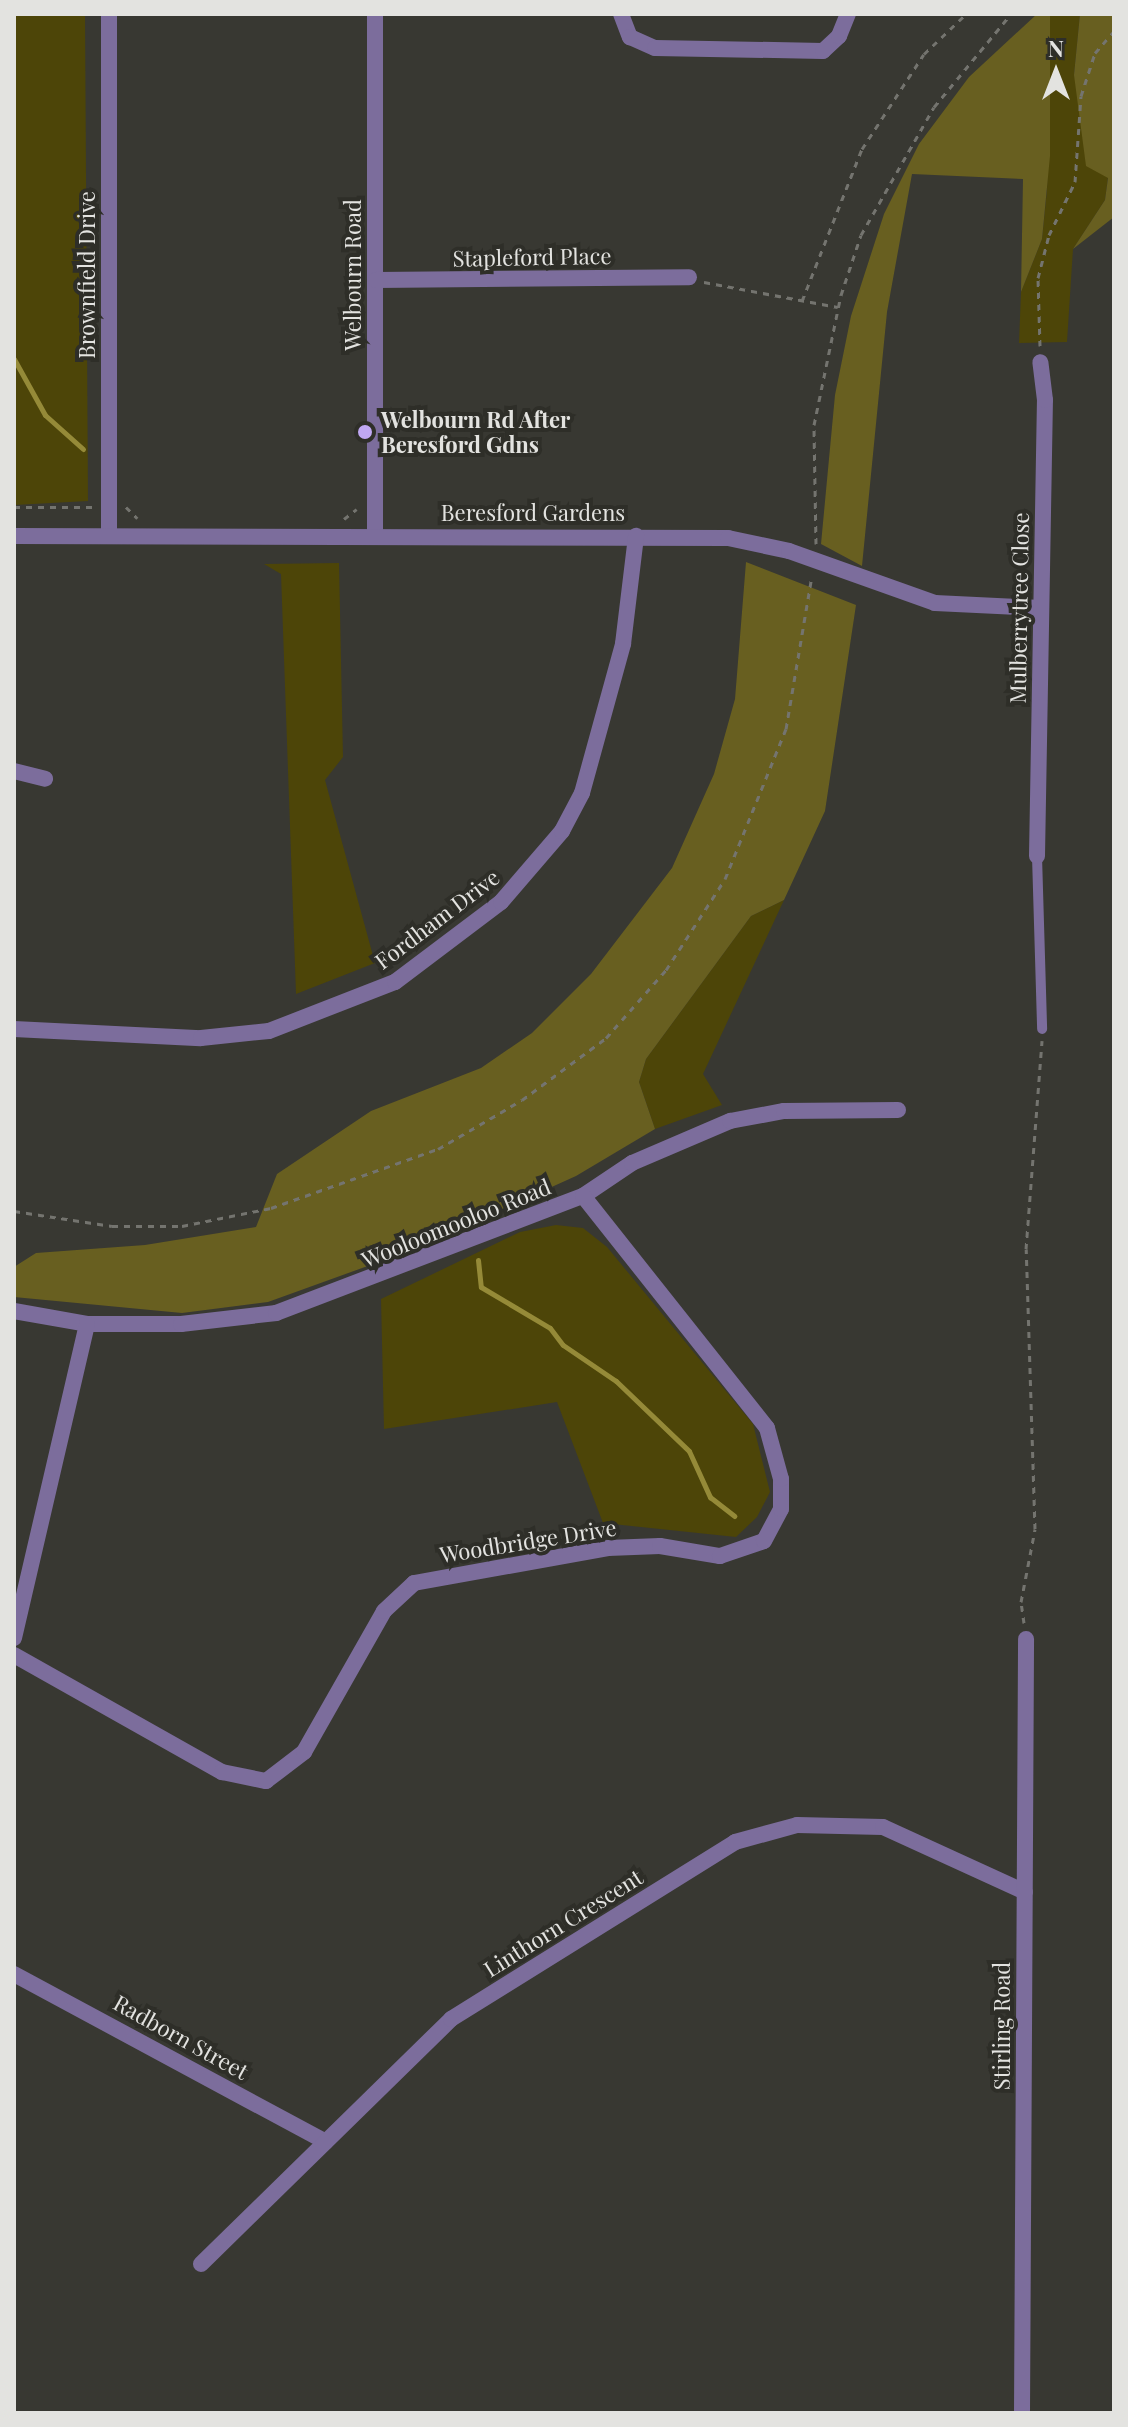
<!DOCTYPE html>
<html>
<head>
<meta charset="utf-8">
<style>
	body { margin:0 }
	#map { position:relative; width:1128px; height:2427px; overflow:hidden; background:#383832; font-family:"Playfair Display",serif }
	div>[style] { position:absolute }
	.green>* { inset:0; background:#4d4508 }
	.forest>* { inset:0; background:#685f20 }
	.stream>* { height:5px; margin:-2.5px; padding:0 2.5px; transform-origin:2.5px; border-radius:2.5px; background:#958a38 }
	.path>* { height:3px; margin-top:-1.5px; transform-origin:0; background:repeating-linear-gradient(90deg,#74746f 0 6px,transparent 0 12px) }
	.lane>* { height:10px; margin:-5px; padding:0 5px; transform-origin:5px; border-radius:5px; background:#7c6d9c }
	.street>* { height:16px; margin:-8px; padding:0 8px; transform-origin:8px; border-radius:8px; background:#7c6d9c }
	.dots>* { width:22px; height:22px; translate:-50% -50%; box-sizing:border-box; border:4px solid #2e2e28; border-radius:50% }
	span { translate:-50% -50%; white-space:nowrap; text-align:center; line-height:1.15; -webkit-text-stroke:8px #2e2e28; paint-order:stroke }
	.street-label { font-size:22px; color:#e3e3e0 }
	.poi-label { font-size:22px; color:#e3e3e0; font-weight:700 }
	.left { translate:0 -50%; text-align:left }
	.frame { position:absolute; inset:0; border:16px solid #e3e3e0; pointer-events:none }
	.north { position:absolute; left:1016px; top:32px; width:80px; height:80px; -webkit-text-stroke:6px #2e2e28; paint-order:stroke; rotate:0deg; font-size:22px; font-weight:700; line-height:32px; text-align:center; color:#e3e3e0 }
	.north::after { content:''; display:block; margin:auto; width:28px; height:36px; background:#e3e3e0; clip-path:polygon(50% 0,100% 100%,50% 72%,0 100%) }
</style>
</head>
<body>
<div id="map">
	<div class="green">
		<i style="clip-path:polygon(14px 14px,85px 14px,88px 501px,14px 505px)"></i>
		<i style="clip-path:polygon(1050px 14px,1080px 14px,1074px 75px,1108px 177px,1105px 200px,1073px 249px,1067px 342px,1019px 343px,1021px 292px,1042px 239px,1047px 190px)"></i>
		<i style="clip-path:polygon(339px 563px,343px 757px,325px 780px,375px 963px,296px 994px,281px 574px,264px 564px)"></i>
		<i style="clip-path:polygon(784px 900px,703px 1074px,722px 1105px,655px 1129px,639px 1082px,646px 1059px,751px 916px)"></i>
		<i style="clip-path:polygon(556px 1225px,583px 1228px,607px 1247px,753px 1424px,770px 1492px,757px 1517px,736px 1537px,603px 1523px,557px 1402px,384px 1429px,381px 1299px,520px 1232px)"></i>
	</div>
	<div class="forest">
		<i style="clip-path:polygon(1037px 14px,1050px 14px,1050px 156px,1042px 239px,1021px 292px,1023px 179px,912px 174px,887px 312px,862px 566px,821px 544px,835px 395px,851px 316px,884px 214px,919px 144px,969px 77px)"></i>
		<i style="clip-path:polygon(1080px 14px,1114px 14px,1114px 217px,1073px 249px,1105px 200px,1108px 178px,1086px 166px,1074px 75px)"></i>
		<i style="clip-path:polygon(746px 562px,856px 605px,825px 811px,784px 900px,751px 916px,646px 1059px,639px 1082px,655px 1129px,576px 1176px,412px 1250px,268px 1302px,182px 1313px,14px 1297px,14px 1267px,36px 1253px,145px 1245px,256px 1227px,277px 1174px,371px 1111px,481px 1068px,532px 1033px,591px 974px,672px 868px,714px 774px,735px 699px)"></i>
	</div>
	<div class="stream">
		<i style="left:14px;top:359px;width:64px;rotate:61deg"></i>
		<i style="left:45px;top:415px;width:51px;rotate:41.8deg"></i>
		<i style="left:478px;top:1260px;width:27px;rotate:84deg"></i>
		<i style="left:481px;top:1287px;width:80px;rotate:30.7deg"></i>
		<i style="left:550px;top:1328px;width:21px;rotate:53deg"></i>
		<i style="left:563px;top:1345px;width:64px;rotate:34.2deg"></i>
		<i style="left:616px;top:1381px;width:101px;rotate:43.8deg"></i>
		<i style="left:689px;top:1451px;width:51px;rotate:65.5deg"></i>
		<i style="left:710px;top:1497px;width:31px;rotate:38deg"></i>
	</div>
	<div class="path">
		<i style="left:704px;top:282px;width:136px;rotate:10.6deg"></i>
		<i style="left:802px;top:301px;width:163px;rotate:-68.5deg"></i>
		<i style="left:862px;top:149px;width:113px;rotate:-56.9deg"></i>
		<i style="left:924px;top:54px;width:58px;rotate:-43.6deg"></i>
		<i style="left:1040px;top:346px;width:68px;rotate:-91.7deg"></i>
		<i style="left:1038px;top:278px;width:44px;rotate:-75.7deg"></i>
		<i style="left:1049px;top:235px;width:59px;rotate:-63.9deg"></i>
		<i style="left:1075px;top:182px;width:86px;rotate:-86deg"></i>
		<i style="left:1081px;top:96px;width:45px;rotate:-72deg"></i>
		<i style="left:1095px;top:53px;width:29px;rotate:-49deg"></i>
		<i style="left:14px;top:507px;width:80px"></i>
		<i style="left:126px;top:507px;width:16px;rotate:45deg"></i>
		<i style="left:344px;top:519px;width:16px;rotate:-38deg"></i>
		<i style="left:816px;top:544px;width:119px;rotate:-91deg"></i>
		<i style="left:814px;top:425px;width:133px;rotate:-78.3deg"></i>
		<i style="left:841px;top:295px;width:63px;rotate:-71.6deg"></i>
		<i style="left:861px;top:235px;width:147px;rotate:-60.3deg"></i>
		<i style="left:934px;top:107px;width:121px;rotate:-50.4deg"></i>
		<i style="left:14px;top:1211px;width:99px;rotate:8.7deg"></i>
		<i style="left:112px;top:1226px;width:70px"></i>
		<i style="left:182px;top:1226px;width:91px;rotate:-11.4deg"></i>
		<i style="left:271px;top:1208px;width:177px;rotate:-19.5deg"></i>
		<i style="left:438px;top:1149px;width:97px;rotate:-30.3deg"></i>
		<i style="left:522px;top:1100px;width:104px;rotate:-36.4deg"></i>
		<i style="left:606px;top:1038px;width:91px;rotate:-48.6deg"></i>
		<i style="left:666px;top:970px;width:108px;rotate:-57deg"></i>
		<i style="left:725px;top:879px;width:162px;rotate:-67.9deg"></i>
		<i style="left:786px;top:729px;width:155px;rotate:-80.4deg"></i>
		<i style="left:1024px;top:1623px;width:21px;rotate:-98deg"></i>
		<i style="left:1021px;top:1602px;width:74px;rotate:-79.1deg"></i>
		<i style="left:1035px;top:1529px;width:280px;rotate:-91.8deg"></i>
		<i style="left:1026px;top:1249px;width:209px;rotate:-85.6deg"></i>
	</div>
	<div class="lane">
		<i style="left:1037px;top:856px;width:173px;rotate:88.3deg"></i>
	</div>
	<div class="street">
		<i style="left:375px;top:14px;width:521px;rotate:90deg"></i>
		<i style="left:621px;top:14px;width:25px;rotate:69deg"></i>
		<i style="left:630px;top:37px;width:27px;rotate:24deg"></i>
		<i style="left:655px;top:48px;width:168px;rotate:1deg"></i>
		<i style="left:823px;top:51px;width:22px;rotate:-43deg"></i>
		<i style="left:839px;top:36px;width:24px;rotate:-68deg"></i>
		<i style="left:376px;top:280px;width:313px;rotate:-0.5deg"></i>
		<i style="left:109px;top:535px;width:521px;rotate:-90deg"></i>
		<i style="left:14px;top:536px;width:714px;rotate:0.16deg"></i>
		<i style="left:728px;top:538px;width:62px;rotate:12deg"></i>
		<i style="left:789px;top:551px;width:155px;rotate:19.6deg"></i>
		<i style="left:935px;top:603px;width:106px;rotate:2.7deg"></i>
		<i style="left:14px;top:771px;width:32px;rotate:14deg"></i>
		<i style="left:1037px;top:856px;width:456px;rotate:-89deg"></i>
		<i style="left:1045px;top:400px;width:38px;rotate:-97deg"></i>
		<i style="left:14px;top:1029px;width:187px;rotate:2.8deg"></i>
		<i style="left:201px;top:1038px;width:68px;rotate:-5.9deg"></i>
		<i style="left:269px;top:1031px;width:135px;rotate:-21.3deg"></i>
		<i style="left:395px;top:982px;width:133px;rotate:-37deg"></i>
		<i style="left:501px;top:902px;width:94px;rotate:-49.3deg"></i>
		<i style="left:562px;top:831px;width:43px;rotate:-62.2deg"></i>
		<i style="left:582px;top:793px;width:155px;rotate:-74.6deg"></i>
		<i style="left:623px;top:644px;width:109px;rotate:-83.1deg"></i>
		<i style="left:14px;top:1311px;width:74px;rotate:10.1deg"></i>
		<i style="left:87px;top:1324px;width:94px"></i>
		<i style="left:181px;top:1324px;width:96px;rotate:-6.6deg"></i>
		<i style="left:276px;top:1313px;width:329px;rotate:-20.9deg"></i>
		<i style="left:583px;top:1196px;width:59px;rotate:-34deg"></i>
		<i style="left:632px;top:1163px;width:107px;rotate:-23.2deg"></i>
		<i style="left:730px;top:1121px;width:55px;rotate:-10.5deg"></i>
		<i style="left:784px;top:1111px;width:114px;rotate:-0.5deg"></i>
		<i style="left:14px;top:1638px;width:322px;rotate:-76.9deg"></i>
		<i style="left:14px;top:1655px;width:239px;rotate:29.4deg"></i>
		<i style="left:222px;top:1772px;width:45px;rotate:11.6deg"></i>
		<i style="left:266px;top:1781px;width:48px;rotate:-37.3deg"></i>
		<i style="left:304px;top:1752px;width:162px;rotate:-60.4deg"></i>
		<i style="left:384px;top:1611px;width:41px;rotate:-43deg"></i>
		<i style="left:414px;top:1583px;width:197px;rotate:-10.2deg"></i>
		<i style="left:608px;top:1548px;width:52px;rotate:-2.2deg"></i>
		<i style="left:660px;top:1546px;width:61px;rotate:9.5deg"></i>
		<i style="left:720px;top:1556px;width:46px;rotate:-18.8deg"></i>
		<i style="left:764px;top:1541px;width:36px;rotate:-62deg"></i>
		<i style="left:781px;top:1509px;width:30px;rotate:-90deg"></i>
		<i style="left:781px;top:1479px;width:53px;rotate:-105.4deg"></i>
		<i style="left:767px;top:1428px;width:296px;rotate:-128.4deg"></i>
		<i style="left:14px;top:1974px;width:354px;rotate:28.3deg"></i>
		<i style="left:201px;top:2264px;width:350px;rotate:-44.4deg"></i>
		<i style="left:451px;top:2019px;width:335px;rotate:-31.9deg"></i>
		<i style="left:735px;top:1842px;width:64px;rotate:-15.3deg"></i>
		<i style="left:797px;top:1825px;width:86px;rotate:1.3deg"></i>
		<i style="left:883px;top:1827px;width:156px;rotate:24.6deg"></i>
		<i style="left:1022px;top:2413px;width:774px;rotate:-89.7deg"></i>
	</div>
	<div class="dots">
		<i style="left:365px;top:432px;background:#c0a8f3"></i>
	</div>
	<div class="street-label">
		<span style="left:532px;top:257px;rotate:-1deg">Stapleford Place</span>
		<span style="left:87px;top:275px;rotate:-90deg">Brownfield Drive</span>
		<span style="left:353px;top:275px;rotate:-90deg">Welbourn Road</span>
		<span style="left:533px;top:513px">Beresford Gardens</span>
		<span style="left:1019px;top:608px;rotate:-89deg">Mulberrytree Close</span>
		<span style="left:437px;top:919px;rotate:-37deg">Fordham Drive</span>
		<span style="left:456px;top:1223px;rotate:-22deg">Wooloomooloo Road</span>
		<span style="left:528px;top:1541px;rotate:-9deg">Woodbridge Drive</span>
		<span style="left:563px;top:1923px;rotate:-32deg">Linthorn Crescent</span>
		<span style="left:1002px;top:2026px;rotate:-90deg">Stirling Road</span>
		<span style="left:181px;top:2037px;rotate:29deg">Radborn Street</span>
	</div>
	<div class="poi-label">
		<span class="left" style="left:381px;top:432px">Welbourn Rd After<br>Beresford Gdns</span>
	</div>
	<div class="frame"></div>
	<div class="north">N</div>
</div>
</body>
</html>
